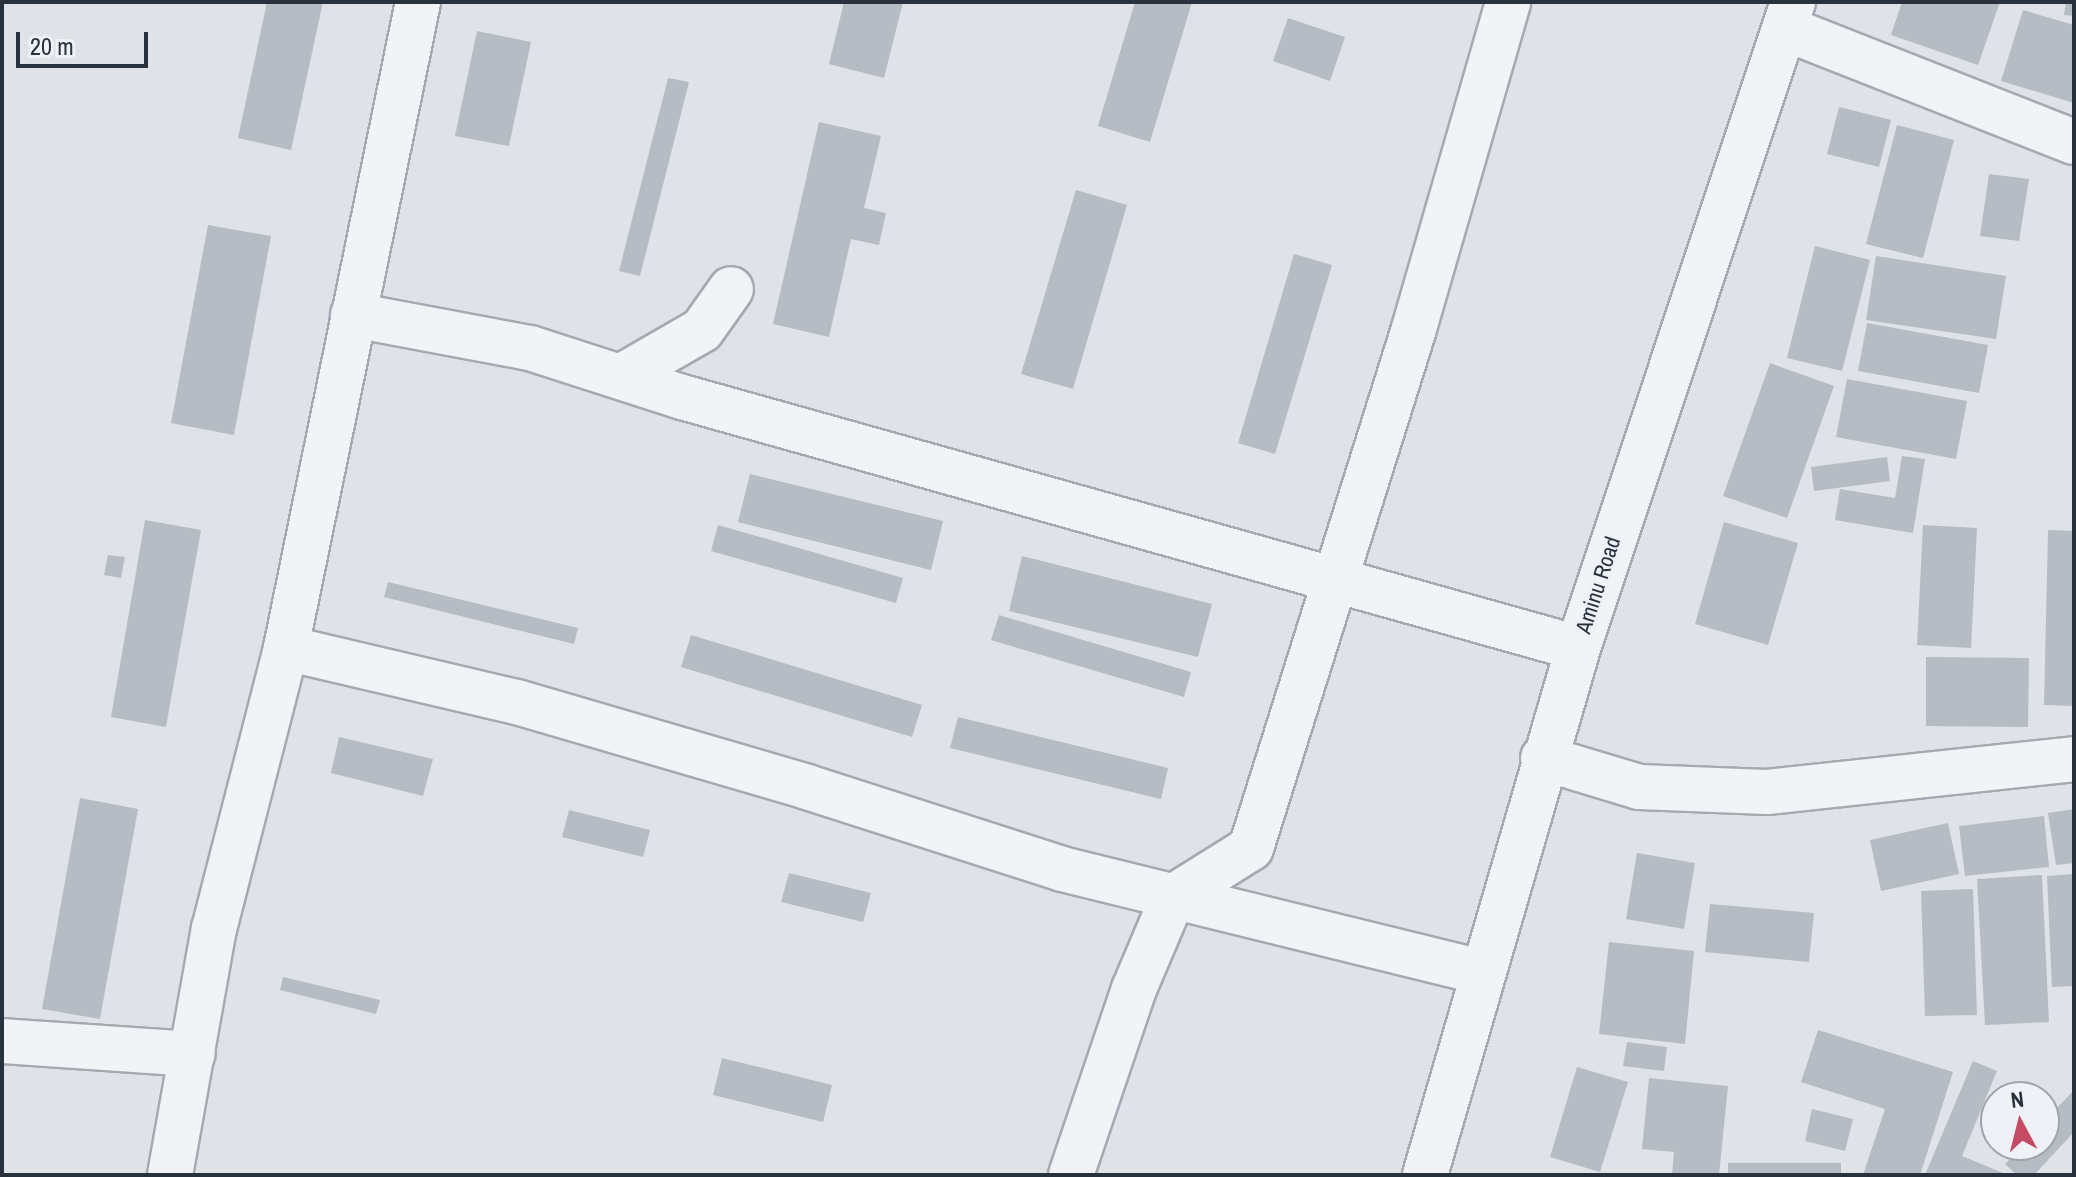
<!DOCTYPE html>
<html>
<head>
<meta charset="utf-8">
<style>
	body { margin:0 }
	#map { position:relative; width:2076px; height:1177px; overflow:hidden; background:#dfe2e7; font-family:"Archivo Narrow",sans-serif }
	div>[style] { position:absolute }
	.building>* { inset:0; background:#b6bcc3 }
	.roads { filter:drop-shadow(2px 0 #a5a9b1) drop-shadow(-2px 0 #a5a9b1) drop-shadow(0 2px #a5a9b1) drop-shadow(0 -2px #a5a9b1) }
	.minor>* { height:44px; margin:-22px; padding:0 22px; transform-origin:22px; border-radius:22px; background:#f1f3f6 }
	.tertiary>* { height:44px; margin:-22px; padding:0 22px; transform-origin:22px; border-radius:22px; background:#f1f3f6 }
	span { translate:-50% -50%; white-space:nowrap; text-align:center; line-height:1.15; -webkit-text-stroke:6px #eef1f5; paint-order:stroke }
	.street-label { font-size:22px; color:#29313d }
	.frame { position:absolute; inset:0; border:4px solid #29313d; pointer-events:none }
	.north { position:absolute; left:1980px; top:1081px; width:80px; height:80px; box-sizing:border-box; background:#eef1f5; border:2px solid #9fa4ab; border-radius:50%; rotate:353deg; font-size:22px; font-weight:700; line-height:32px; text-align:center; color:#29313d }
	.north::after { content:''; display:block; margin:auto; width:28px; height:36px; background:#c54a63; clip-path:polygon(50% 0,100% 100%,50% 72%,0 100%) }
	.scale { position:absolute; left:16px; top:32px; width:132px; height:36px; box-sizing:border-box; border:4px solid #29313d; border-top:0; padding-left:10px; font-size:24px; line-height:28px; white-space:nowrap; color:#29313d; -webkit-text-stroke:6px #eef1f5; paint-order:stroke }
</style>
</head>
<body>
<div id="map">
	<div class="building">
		<i style="clip-path:polygon(267px 2px,323px 2px,291px 150px,238px 138px)"></i>
		<i style="clip-path:polygon(844px 2px,903px 2px,884px 78px,829px 64px)"></i>
		<i style="clip-path:polygon(1135px 2px,1192px 2px,1150px 142px,1098px 126px)"></i>
		<i style="clip-path:polygon(1902px 2px,2000px 2px,1978px 65px,1891px 35px)"></i>
		<i style="clip-path:polygon(2066px 2px,2074px 2px,2074px 16px,2064px 15px)"></i>
		<i style="clip-path:polygon(2023px 10px,2074px 25px,2074px 103px,2001px 81px)"></i>
		<i style="clip-path:polygon(1288px 18px,1345px 37px,1330px 81px,1273px 61px)"></i>
		<i style="clip-path:polygon(477px 31px,531px 42px,509px 146px,455px 136px)"></i>
		<i style="clip-path:polygon(668px 78px,689px 82px,640px 276px,619px 271px)"></i>
		<i style="clip-path:polygon(1839px 107px,1891px 120px,1879px 167px,1827px 154px)"></i>
		<i style="clip-path:polygon(819px 122px,881px 136px,864px 208px,886px 213px,879px 245px,851px 239px,829px 337px,773px 324px)"></i>
		<i style="clip-path:polygon(1897px 125px,1954px 140px,1923px 258px,1866px 244px)"></i>
		<i style="clip-path:polygon(1989px 174px,2029px 179px,2019px 241px,1980px 236px)"></i>
		<i style="clip-path:polygon(1076px 190px,1127px 205px,1073px 389px,1021px 374px)"></i>
		<i style="clip-path:polygon(208px 225px,271px 236px,234px 435px,171px 423px)"></i>
		<i style="clip-path:polygon(1815px 246px,1870px 260px,1842px 371px,1787px 358px)"></i>
		<i style="clip-path:polygon(1294px 254px,1332px 265px,1275px 454px,1238px 443px)"></i>
		<i style="clip-path:polygon(1876px 256px,2006px 276px,1996px 339px,1866px 320px)"></i>
		<i style="clip-path:polygon(1867px 323px,1988px 345px,1979px 393px,1858px 371px)"></i>
		<i style="clip-path:polygon(1770px 363px,1834px 386px,1787px 518px,1723px 496px)"></i>
		<i style="clip-path:polygon(1847px 379px,1967px 401px,1956px 459px,1836px 437px)"></i>
		<i style="clip-path:polygon(1902px 456px,1925px 459px,1913px 533px,1835px 520px,1840px 489px,1895px 498px)"></i>
		<i style="clip-path:polygon(1887px 457px,1890px 481px,1814px 491px,1811px 467px)"></i>
		<i style="clip-path:polygon(750px 474px,943px 521px,931px 570px,738px 522px)"></i>
		<i style="clip-path:polygon(145px 520px,201px 530px,166px 727px,111px 717px)"></i>
		<i style="clip-path:polygon(1724px 522px,1798px 543px,1768px 645px,1695px 624px)"></i>
		<i style="clip-path:polygon(718px 525px,903px 578px,896px 603px,711px 551px)"></i>
		<i style="clip-path:polygon(1923px 525px,1977px 528px,1971px 648px,1917px 645px)"></i>
		<i style="clip-path:polygon(2048px 530px,2074px 531px,2074px 706px,2044px 705px)"></i>
		<i style="clip-path:polygon(108px 555px,125px 557px,121px 578px,104px 575px)"></i>
		<i style="clip-path:polygon(1022px 556px,1212px 604px,1198px 657px,1009px 611px)"></i>
		<i style="clip-path:polygon(388px 582px,578px 628px,574px 644px,384px 597px)"></i>
		<i style="clip-path:polygon(999px 615px,1191px 672px,1184px 697px,991px 640px)"></i>
		<i style="clip-path:polygon(691px 635px,922px 705px,912px 737px,681px 667px)"></i>
		<i style="clip-path:polygon(1926px 657px,2029px 658px,2028px 727px,1926px 726px)"></i>
		<i style="clip-path:polygon(958px 717px,1168px 768px,1161px 799px,950px 748px)"></i>
		<i style="clip-path:polygon(339px 737px,433px 759px,423px 796px,331px 773px)"></i>
		<i style="clip-path:polygon(80px 798px,138px 809px,100px 1019px,42px 1009px)"></i>
		<i style="clip-path:polygon(2074px 809px,2074px 863px,2056px 865px,2048px 813px)"></i>
		<i style="clip-path:polygon(569px 810px,650px 830px,643px 857px,562px 837px)"></i>
		<i style="clip-path:polygon(2044px 816px,2049px 867px,1965px 876px,1959px 826px)"></i>
		<i style="clip-path:polygon(1948px 823px,1959px 874px,1881px 891px,1870px 840px)"></i>
		<i style="clip-path:polygon(1637px 853px,1695px 863px,1684px 929px,1626px 919px)"></i>
		<i style="clip-path:polygon(789px 873px,871px 893px,863px 922px,781px 902px)"></i>
		<i style="clip-path:polygon(2074px 874px,2074px 986px,2052px 987px,2047px 876px)"></i>
		<i style="clip-path:polygon(2042px 875px,2049px 1022px,1985px 1025px,1977px 879px)"></i>
		<i style="clip-path:polygon(1973px 889px,1977px 1015px,1925px 1016px,1921px 891px)"></i>
		<i style="clip-path:polygon(1710px 904px,1814px 913px,1809px 962px,1705px 952px)"></i>
		<i style="clip-path:polygon(1609px 942px,1694px 951px,1685px 1044px,1599px 1034px)"></i>
		<i style="clip-path:polygon(283px 977px,380px 1000px,376px 1014px,280px 990px)"></i>
		<i style="clip-path:polygon(1818px 1030px,1953px 1072px,1920px 1175px,1863px 1175px,1885px 1109px,1801px 1082px)"></i>
		<i style="clip-path:polygon(1627px 1042px,1667px 1047px,1664px 1071px,1623px 1066px)"></i>
		<i style="clip-path:polygon(722px 1058px,832px 1085px,823px 1122px,713px 1095px)"></i>
		<i style="clip-path:polygon(1973px 1061px,1997px 1071px,1962px 1156px,2008px 1175px,1925px 1175px)"></i>
		<i style="clip-path:polygon(1577px 1067px,1628px 1082px,1600px 1172px,1550px 1157px)"></i>
		<i style="clip-path:polygon(1649px 1078px,1728px 1086px,1719px 1175px,1672px 1175px,1674px 1152px,1642px 1149px)"></i>
		<i style="clip-path:polygon(2072px 1092px,2074px 1132px,2034px 1175px,2017px 1175px,2005px 1164px,2023px 1145px,2044px 1145px,2044px 1122px)"></i>
		<i style="clip-path:polygon(1812px 1109px,1853px 1119px,1845px 1151px,1805px 1141px)"></i>
		<i style="clip-path:polygon(1728px 1163px,1841px 1163px,1841px 1175px,1728px 1175px)"></i>
	</div>
	<div class="roads">
		<div class="minor">
			<i style="left:1787px;top:29px;width:308px;rotate:21.5deg"></i>
			<i style="left:353px;top:315px;width:180px;rotate:10.6deg"></i>
			<i style="left:530px;top:348px;width:160px;rotate:17.9deg"></i>
			<i style="left:682px;top:397px;width:930px;rotate:15.65deg"></i>
			<i style="left:622px;top:376px;width:92px;rotate:-29.9deg"></i>
			<i style="left:702px;top:330px;width:50px;rotate:-54.7deg"></i>
			<i style="left:286px;top:648px;width:237px;rotate:13.2deg"></i>
			<i style="left:517px;top:702px;width:302px;rotate:16.3deg"></i>
			<i style="left:807px;top:787px;width:268px;rotate:17.8deg"></i>
			<i style="left:1062px;top:869px;width:432px;rotate:13.8deg"></i>
			<i style="left:1543px;top:758px;width:100px;rotate:16.8deg"></i>
			<i style="left:1639px;top:787px;width:128px;rotate:2.2deg"></i>
			<i style="left:1767px;top:792px;width:309px;rotate:-6.1deg"></i>
			<i style="left:2px;top:1041px;width:191px;rotate:3.9deg"></i>
			<i style="left:170px;top:1175px;width:250px;rotate:-79.9deg"></i>
			<i style="left:214px;top:929px;width:290px;rotate:-75.6deg"></i>
			<i style="left:286px;top:648px;width:659px;rotate:-78.45deg"></i>
			<i style="left:1071px;top:1175px;width:196px;rotate:-71.3deg"></i>
			<i style="left:1134px;top:989px;width:100px;rotate:-67deg"></i>
			<i style="left:1173px;top:897px;width:92px;rotate:-32.1deg"></i>
			<i style="left:1251px;top:848px;width:541px;rotate:-72.57deg"></i>
			<i style="left:1413px;top:332px;width:343px;rotate:-73.9deg"></i>
		</div>
		<div class="tertiary">
			<i style="left:1425px;top:1175px;width:549px;rotate:-73.81deg"></i>
			<i style="left:1578px;top:648px;width:681px;rotate:-71.59deg"></i>
		</div>
	</div>
	<div class="street-label">
		<span style="left:1598px;top:585px;rotate:-72deg">Aminu Road</span>
	</div>
	<div class="frame"></div>
	<div class="north">N</div>
	<div class="scale">20 m</div>
</div>
</body>
</html>
